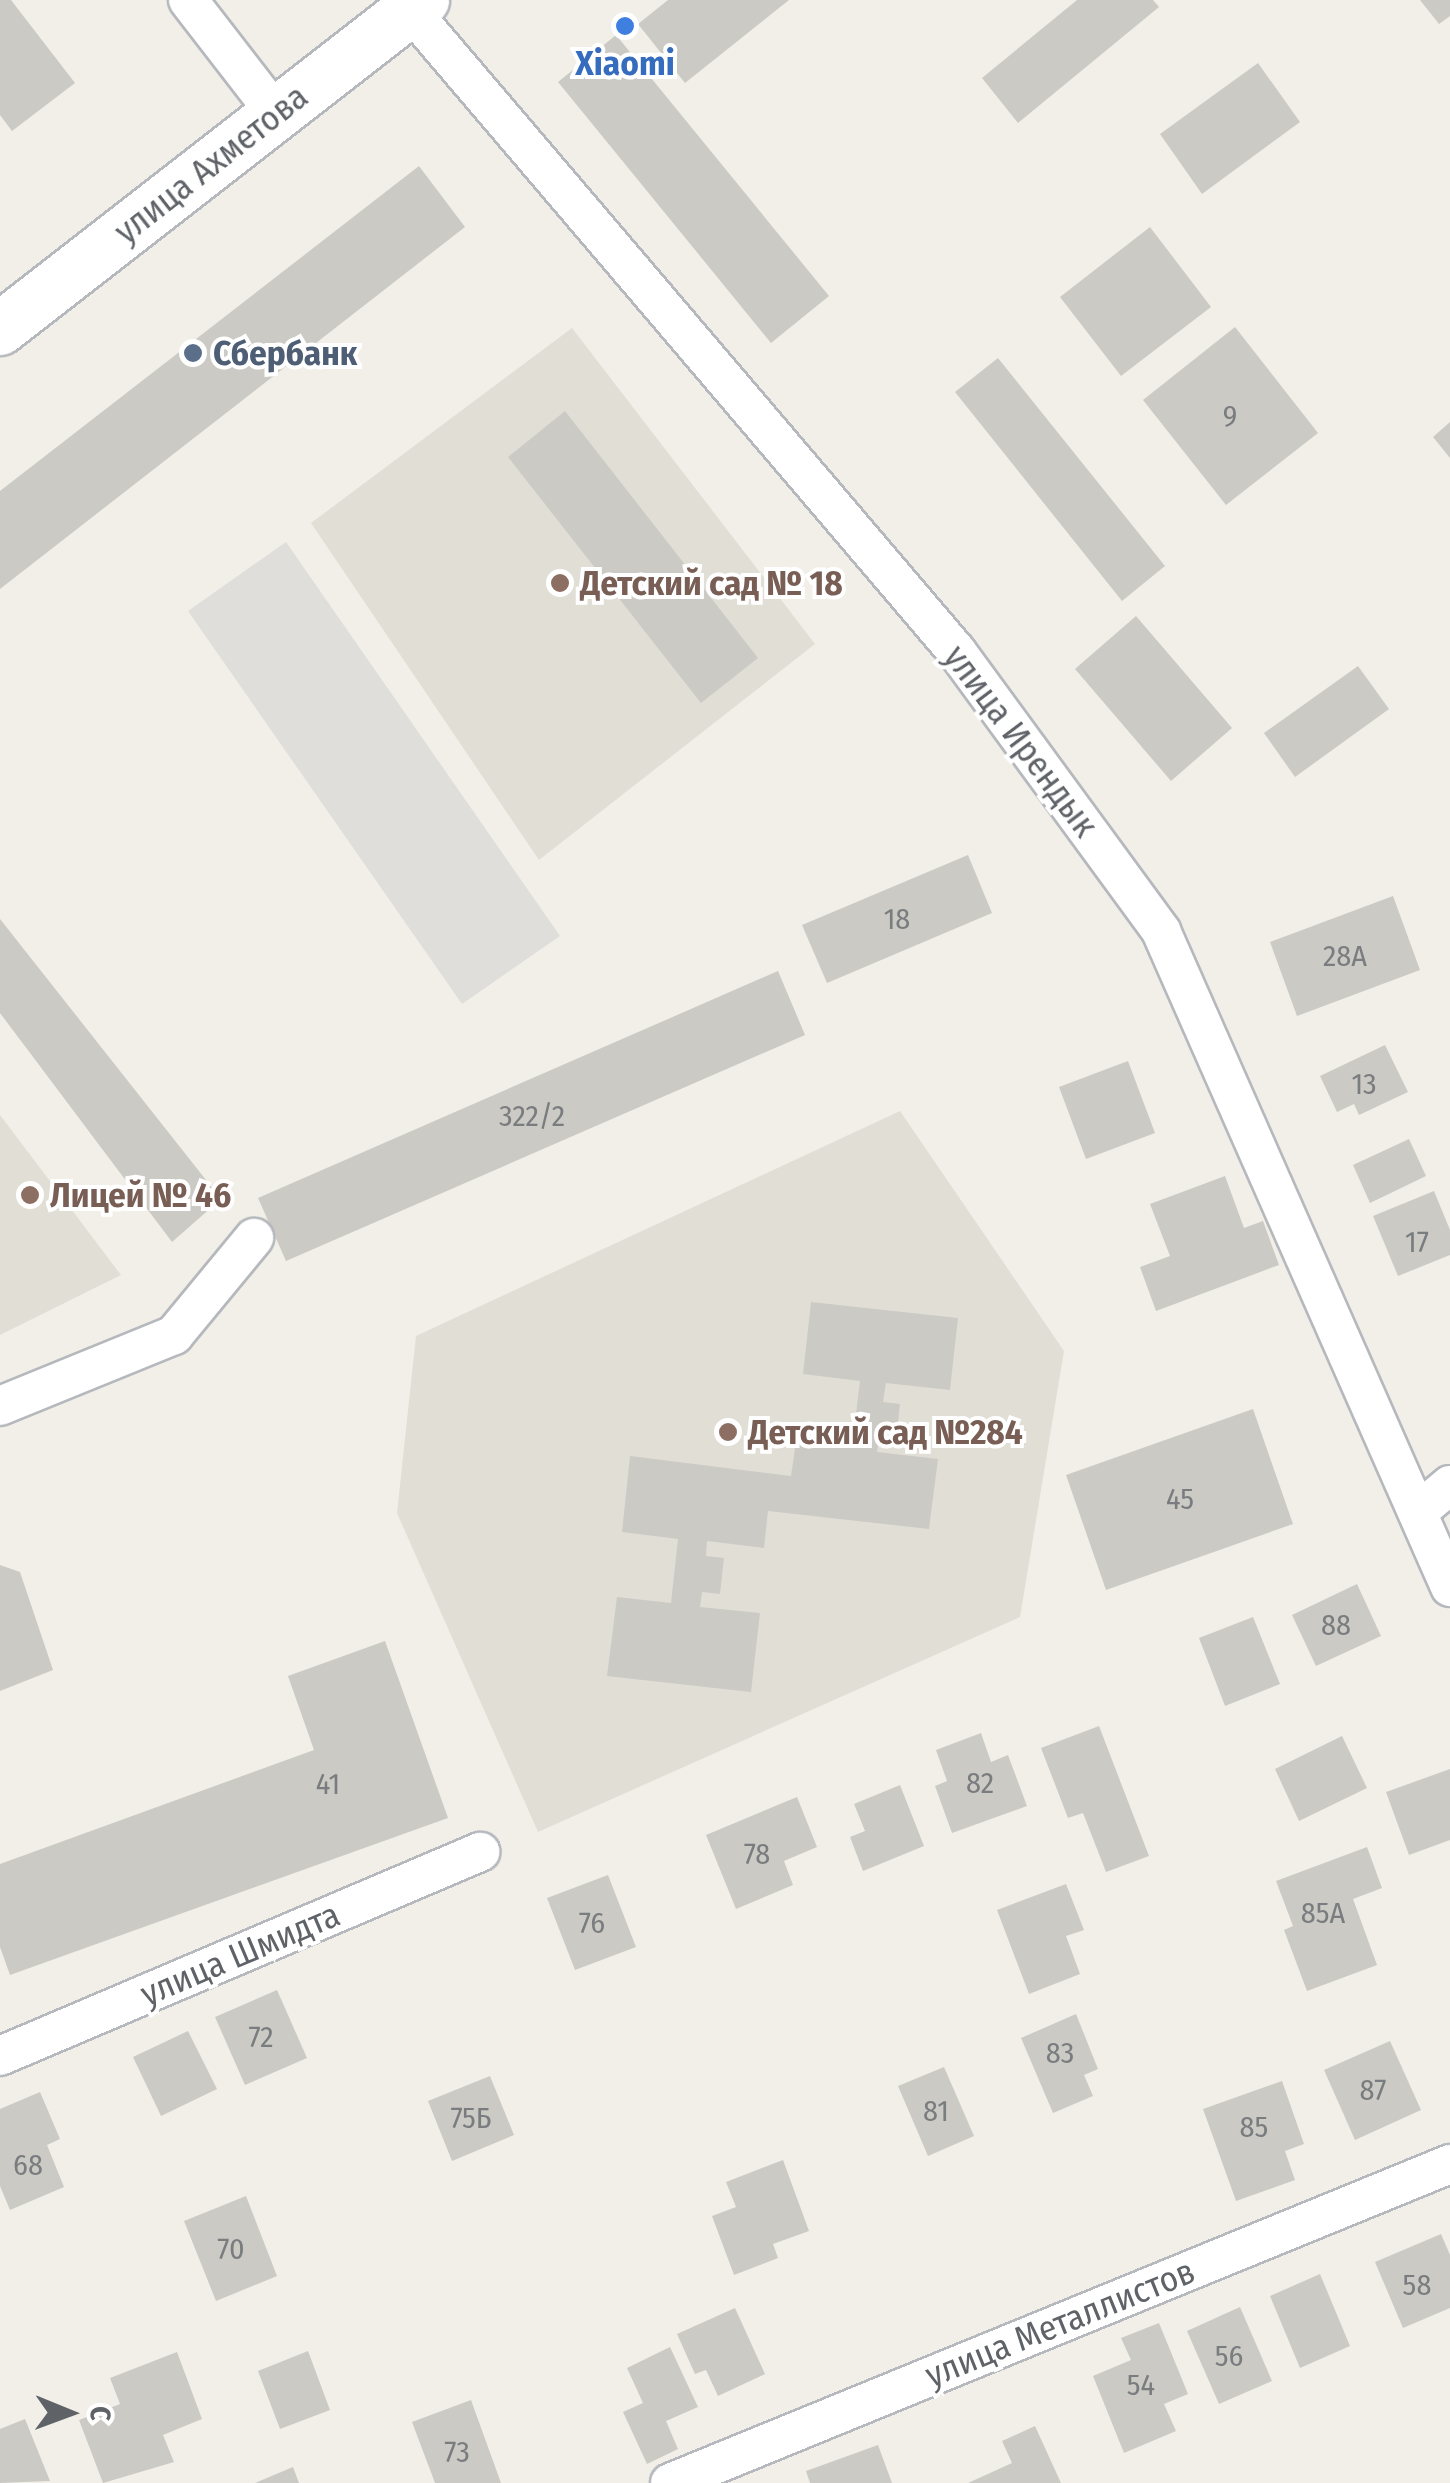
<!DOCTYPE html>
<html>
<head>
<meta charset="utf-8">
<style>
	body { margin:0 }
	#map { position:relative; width:1450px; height:2483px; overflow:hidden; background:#f1efe8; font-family:"Fira Sans Condensed",sans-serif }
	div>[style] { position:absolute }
	.industrial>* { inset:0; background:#e0deda }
	.education>* { inset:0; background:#e1ded6 }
	.building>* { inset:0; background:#cccac5 }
	.roads { filter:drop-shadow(2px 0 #b5b8bc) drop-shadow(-2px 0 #b5b8bc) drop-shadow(0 2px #b5b8bc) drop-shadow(0 -2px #b5b8bc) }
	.street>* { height:38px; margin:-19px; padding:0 19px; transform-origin:19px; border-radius:19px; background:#fff }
	.secondary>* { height:52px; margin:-26px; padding:0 26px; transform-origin:26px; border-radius:26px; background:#fff }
	.dots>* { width:28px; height:28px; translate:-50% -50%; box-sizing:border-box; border:5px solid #fff; border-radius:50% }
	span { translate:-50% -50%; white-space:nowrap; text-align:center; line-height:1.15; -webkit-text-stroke:8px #fff; paint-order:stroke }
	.number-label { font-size:30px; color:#7a7d7f }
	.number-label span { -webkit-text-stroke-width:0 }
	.shop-label { font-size:35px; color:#366cbe; font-weight:700 }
	.street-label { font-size:35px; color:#5f6368 }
	.service-label { font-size:35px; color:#4e5e75; font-weight:700 }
	.left { translate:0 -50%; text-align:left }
	.education-label { font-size:35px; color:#785e54; font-weight:700 }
	.north { position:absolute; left:20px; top:2363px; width:100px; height:100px; -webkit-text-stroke:8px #fff; paint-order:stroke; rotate:91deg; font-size:28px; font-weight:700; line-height:40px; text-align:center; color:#5f6368 }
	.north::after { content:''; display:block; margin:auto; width:35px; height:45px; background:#5f6368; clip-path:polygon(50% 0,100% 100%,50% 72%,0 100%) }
</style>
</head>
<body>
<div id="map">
	<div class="industrial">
		<i style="clip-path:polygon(286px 542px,560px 936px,462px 1004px,188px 611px)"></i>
	</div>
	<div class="education">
		<i style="clip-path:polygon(572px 328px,815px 644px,539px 860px,311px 523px)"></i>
		<i style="clip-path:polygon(900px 1111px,1064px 1351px,1020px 1617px,538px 1832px,397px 1513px,416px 1336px)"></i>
		<i style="clip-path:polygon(0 1115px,121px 1275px,0 1335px)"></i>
	</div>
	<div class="building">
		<i style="clip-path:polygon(0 0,11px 0,75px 83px,12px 131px,0 115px)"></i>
		<i style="clip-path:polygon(668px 0,789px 0,685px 83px,638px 24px)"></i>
		<i style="clip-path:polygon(1077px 0,1153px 0,1159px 7px,1018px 123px,982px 78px)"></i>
		<i style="clip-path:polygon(1420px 0,1450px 0,1450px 16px,1439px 24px)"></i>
		<i style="clip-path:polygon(616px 35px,829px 296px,771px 343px,558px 82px)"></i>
		<i style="clip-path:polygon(1258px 63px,1300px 122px,1202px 194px,1160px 134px)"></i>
		<i style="clip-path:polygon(419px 166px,465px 227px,0 589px,0 491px)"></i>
		<i style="clip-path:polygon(1150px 227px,1211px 307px,1121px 376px,1060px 297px)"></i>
		<i style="clip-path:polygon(1235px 327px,1318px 433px,1226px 505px,1143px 400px)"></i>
		<i style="clip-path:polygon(998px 358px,1165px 566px,1122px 601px,955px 392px)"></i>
		<i style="clip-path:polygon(565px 411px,758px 658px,701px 703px,508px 457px)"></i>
		<i style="clip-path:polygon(1450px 422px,1450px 458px,1433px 437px)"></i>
		<i style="clip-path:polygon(1136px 616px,1232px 728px,1171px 781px,1075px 669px)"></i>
		<i style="clip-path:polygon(1358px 666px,1389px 709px,1295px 777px,1264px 733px)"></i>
		<i style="clip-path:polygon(968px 855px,992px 913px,827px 983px,802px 925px)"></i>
		<i style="clip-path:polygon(1393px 896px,1420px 970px,1297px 1016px,1270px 942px)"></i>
		<i style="clip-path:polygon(0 919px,221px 1199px,172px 1242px,0 1013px)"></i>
		<i style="clip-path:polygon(778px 971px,805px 1035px,286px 1261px,258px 1198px)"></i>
		<i style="clip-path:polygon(1385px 1045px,1408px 1092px,1359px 1115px,1354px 1104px,1337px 1112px,1320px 1076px)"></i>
		<i style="clip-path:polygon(1128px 1061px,1155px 1133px,1086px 1159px,1059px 1087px)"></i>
		<i style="clip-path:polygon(1409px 1139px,1426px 1176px,1370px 1203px,1353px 1165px)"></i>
		<i style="clip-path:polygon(1225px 1176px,1244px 1228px,1263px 1221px,1279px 1265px,1156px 1311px,1140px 1267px,1170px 1256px,1150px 1204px)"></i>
		<i style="clip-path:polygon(1434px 1191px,1450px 1230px,1450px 1255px,1398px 1276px,1373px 1216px)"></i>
		<i style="clip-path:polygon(811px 1302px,958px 1318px,950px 1390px,886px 1383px,883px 1402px,900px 1404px,896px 1440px,879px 1438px,877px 1452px,938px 1459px,929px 1529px,768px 1511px,764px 1548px,707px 1541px,706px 1556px,724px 1558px,720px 1594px,702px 1592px,700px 1607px,760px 1613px,751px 1692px,607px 1676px,617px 1597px,671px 1603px,678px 1539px,622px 1532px,630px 1456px,791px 1476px,796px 1441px,852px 1447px,860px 1381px,803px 1374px)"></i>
		<i style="clip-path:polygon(1253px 1409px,1293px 1524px,1106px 1590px,1066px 1475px)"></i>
		<i style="clip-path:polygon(0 1565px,20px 1572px,53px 1670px,0 1691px)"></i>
		<i style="clip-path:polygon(1357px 1584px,1381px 1636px,1316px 1666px,1292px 1615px)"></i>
		<i style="clip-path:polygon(1253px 1617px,1280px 1684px,1225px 1706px,1199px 1638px)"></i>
		<i style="clip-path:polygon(385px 1641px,448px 1818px,10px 1975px,0 1947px,0 1864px,314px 1750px,288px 1676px)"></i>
		<i style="clip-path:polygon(1099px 1726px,1149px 1856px,1106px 1872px,1083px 1813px,1068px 1818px,1041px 1748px)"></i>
		<i style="clip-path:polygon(981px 1733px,991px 1762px,1008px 1755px,1027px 1806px,952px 1833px,935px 1786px,947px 1781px,936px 1750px)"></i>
		<i style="clip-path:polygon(1342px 1736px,1367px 1788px,1299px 1821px,1275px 1769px)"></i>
		<i style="clip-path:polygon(1450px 1769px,1450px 1840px,1409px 1855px,1386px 1792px)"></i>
		<i style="clip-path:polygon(900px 1785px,924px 1846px,863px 1871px,850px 1837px,865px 1831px,854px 1804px)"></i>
		<i style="clip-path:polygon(797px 1797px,817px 1847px,784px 1861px,793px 1885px,736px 1909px,706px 1835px)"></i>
		<i style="clip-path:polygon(1367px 1847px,1382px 1888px,1353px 1899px,1377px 1965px,1307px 1991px,1284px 1930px,1293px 1926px,1276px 1881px)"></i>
		<i style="clip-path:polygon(608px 1875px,636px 1947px,575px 1970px,547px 1898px)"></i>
		<i style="clip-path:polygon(1066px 1884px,1084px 1930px,1066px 1936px,1080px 1974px,1029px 1994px,997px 1910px)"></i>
		<i style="clip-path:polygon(277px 1990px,307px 2058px,245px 2085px,215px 2017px)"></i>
		<i style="clip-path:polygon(1076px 2014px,1098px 2069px,1084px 2075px,1093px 2096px,1053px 2113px,1021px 2038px)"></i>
		<i style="clip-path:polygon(188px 2031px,217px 2089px,161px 2116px,133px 2057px)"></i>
		<i style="clip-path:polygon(1390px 2041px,1421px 2110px,1355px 2140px,1324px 2070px)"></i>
		<i style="clip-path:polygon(944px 2067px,974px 2136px,928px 2156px,898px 2086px)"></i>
		<i style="clip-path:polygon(490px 2076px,514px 2135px,452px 2161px,428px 2101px)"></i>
		<i style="clip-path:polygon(1282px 2081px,1304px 2144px,1285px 2151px,1295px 2180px,1236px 2201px,1203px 2109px)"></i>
		<i style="clip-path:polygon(40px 2092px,60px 2139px,47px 2145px,64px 2187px,10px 2210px,0 2186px,0 2109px)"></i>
		<i style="clip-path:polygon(783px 2160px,809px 2231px,773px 2244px,778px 2258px,734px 2275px,712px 2216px,736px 2207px,726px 2182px)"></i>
		<i style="clip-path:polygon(246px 2196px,277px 2276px,216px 2301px,184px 2221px)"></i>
		<i style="clip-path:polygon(1441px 2234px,1450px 2255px,1450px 2308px,1403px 2328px,1375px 2262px)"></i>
		<i style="clip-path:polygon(1320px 2274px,1350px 2346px,1300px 2368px,1270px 2296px)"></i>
		<i style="clip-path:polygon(1240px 2307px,1272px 2381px,1219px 2404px,1187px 2331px)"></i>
		<i style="clip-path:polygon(735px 2308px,765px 2374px,718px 2396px,706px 2370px,695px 2374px,677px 2334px)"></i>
		<i style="clip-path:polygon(1159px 2323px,1188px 2394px,1164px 2404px,1176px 2431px,1124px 2453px,1093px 2376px,1131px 2360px,1121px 2338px)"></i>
		<i style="clip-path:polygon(670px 2347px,698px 2407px,666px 2421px,678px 2449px,647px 2464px,623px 2412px,643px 2403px,627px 2368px)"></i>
		<i style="clip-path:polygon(308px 2351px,330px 2410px,280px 2429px,258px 2371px)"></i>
		<i style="clip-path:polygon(177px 2352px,202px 2419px,163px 2435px,174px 2462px,103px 2483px,79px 2420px,120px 2404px,110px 2378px)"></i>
		<i style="clip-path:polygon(471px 2400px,501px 2483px,435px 2483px,412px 2422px)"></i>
		<i style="clip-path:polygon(25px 2419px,50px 2481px,0 2483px,0 2429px)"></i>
		<i style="clip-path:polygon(1035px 2426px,1061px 2483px,968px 2483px,1012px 2463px,1002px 2441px)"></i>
		<i style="clip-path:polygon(878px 2445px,892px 2483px,810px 2483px,806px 2471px)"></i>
		<i style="clip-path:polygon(293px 2467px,299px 2483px,255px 2483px)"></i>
	</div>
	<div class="roads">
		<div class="street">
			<i style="left:188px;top:0;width:144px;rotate:52.3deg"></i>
			<i style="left:410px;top:10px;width:843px;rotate:49.57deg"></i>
			<i style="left:957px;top:652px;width:346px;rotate:53.8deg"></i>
			<i style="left:1161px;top:931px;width:717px;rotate:66.22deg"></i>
			<i style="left:0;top:1406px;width:188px;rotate:-22.2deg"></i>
			<i style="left:174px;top:1335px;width:126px;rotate:-50.5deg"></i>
			<i style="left:1420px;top:1510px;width:39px;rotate:-40deg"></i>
			<i style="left:0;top:2056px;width:522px;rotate:-23.03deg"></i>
			<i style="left:670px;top:2483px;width:843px;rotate:-22.24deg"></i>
		</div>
		<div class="secondary">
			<i style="left:0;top:329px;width:536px;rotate:-37.87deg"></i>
		</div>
	</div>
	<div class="dots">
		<i style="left:625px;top:26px;background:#3f7fe0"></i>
		<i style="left:193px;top:353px;background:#5c6f8a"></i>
		<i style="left:560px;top:583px;background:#8d6e63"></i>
		<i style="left:30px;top:1195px;background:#8d6e63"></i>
		<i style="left:728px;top:1432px;background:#8d6e63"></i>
	</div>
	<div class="number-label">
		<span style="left:1230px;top:416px">9</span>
		<span style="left:897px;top:919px">18</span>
		<span style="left:1345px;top:956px">28А</span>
		<span style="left:1364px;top:1084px">13</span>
		<span style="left:532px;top:1116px">322/2</span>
		<span style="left:1417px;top:1242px">17</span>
		<span style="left:1180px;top:1499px">45</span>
		<span style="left:1336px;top:1625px">88</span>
		<span style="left:980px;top:1783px">82</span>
		<span style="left:328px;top:1784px">41</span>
		<span style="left:757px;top:1854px">78</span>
		<span style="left:1323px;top:1913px">85А</span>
		<span style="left:592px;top:1923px">76</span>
		<span style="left:261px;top:2037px">72</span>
		<span style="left:1060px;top:2053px">83</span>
		<span style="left:1373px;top:2090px">87</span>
		<span style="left:936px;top:2111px">81</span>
		<span style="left:471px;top:2118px">75Б</span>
		<span style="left:1254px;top:2127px">85</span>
		<span style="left:28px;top:2165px">68</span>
		<span style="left:231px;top:2249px">70</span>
		<span style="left:1417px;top:2285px">58</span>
		<span style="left:1229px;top:2356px">56</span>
		<span style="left:1141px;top:2385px">54</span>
		<span style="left:457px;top:2452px">73</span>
	</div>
	<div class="shop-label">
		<span style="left:625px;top:63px">Xiaomi</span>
	</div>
	<div class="street-label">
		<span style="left:211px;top:164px;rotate:-38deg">улица Ахметова</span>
		<span style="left:1021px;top:741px;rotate:53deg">улица Ирендык</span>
		<span style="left:240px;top:1954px;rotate:-23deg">улица Шмидта</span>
		<span style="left:1060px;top:2323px;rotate:-22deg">улица Металлистов</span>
	</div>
	<div class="service-label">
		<span class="left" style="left:213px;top:353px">Сбербанк</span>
	</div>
	<div class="education-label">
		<span class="left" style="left:580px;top:583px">Детский сад № 18</span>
		<span class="left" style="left:50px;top:1195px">Лицей № 46</span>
		<span class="left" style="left:748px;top:1432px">Детский сад №284</span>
	</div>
	<div class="north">С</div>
</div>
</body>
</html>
